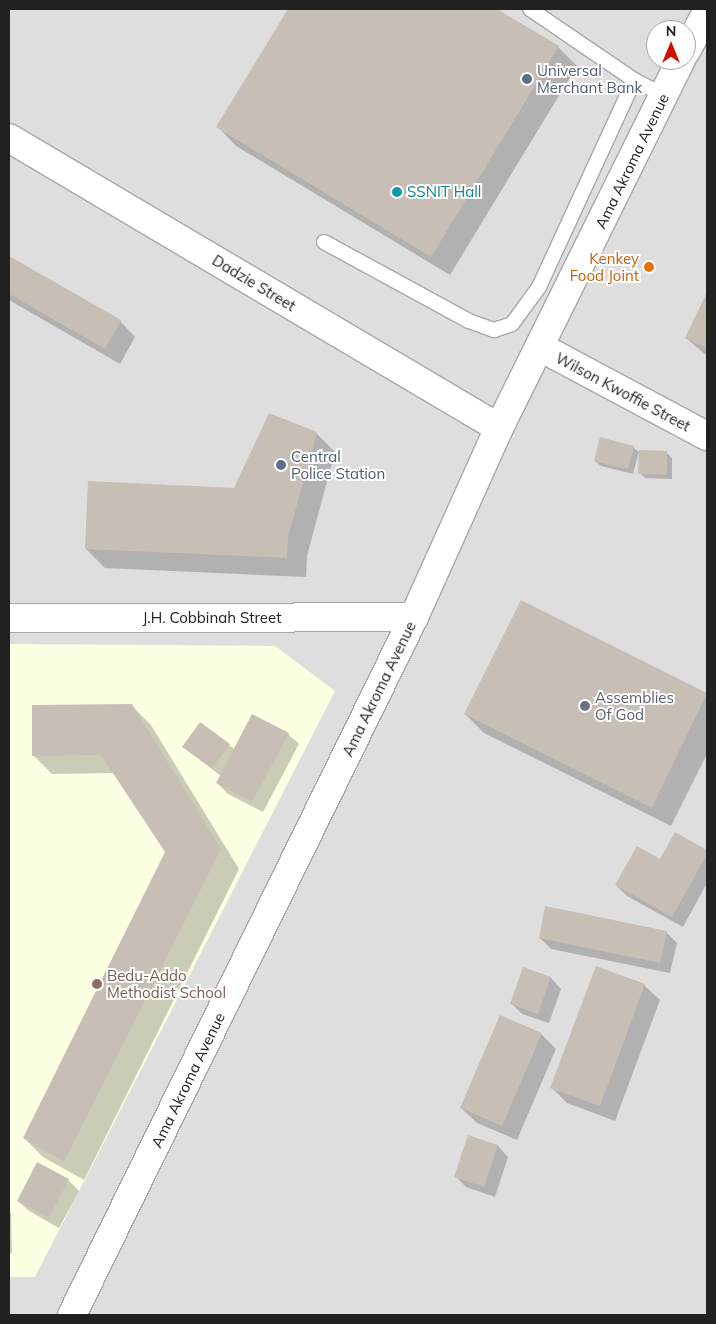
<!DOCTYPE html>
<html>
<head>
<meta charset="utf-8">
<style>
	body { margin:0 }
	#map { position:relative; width:716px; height:1324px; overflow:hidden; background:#f2efe8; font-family:Mulish,sans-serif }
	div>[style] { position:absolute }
	.residential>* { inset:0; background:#dfdede }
	.education>* { inset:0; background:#fdffe3 }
	.shadow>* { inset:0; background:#0003 }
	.building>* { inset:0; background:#c7beb6 }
	.roads { filter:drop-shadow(1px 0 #a8a8a8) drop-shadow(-1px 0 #a8a8a8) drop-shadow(0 1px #a8a8a8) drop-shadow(0 -1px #a8a8a8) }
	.lane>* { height:14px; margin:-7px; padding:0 7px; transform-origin:7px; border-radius:7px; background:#fff }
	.street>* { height:28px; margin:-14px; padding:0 14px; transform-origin:14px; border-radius:14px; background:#fff }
	.dots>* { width:14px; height:14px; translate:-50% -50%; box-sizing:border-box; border:2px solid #fff; border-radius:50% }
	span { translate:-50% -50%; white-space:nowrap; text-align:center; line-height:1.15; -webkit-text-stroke:4px #fff; paint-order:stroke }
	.service-label { font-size:15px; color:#4e5e75 }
	.left { translate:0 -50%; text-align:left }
	.street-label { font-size:15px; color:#212121 }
	.culture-label { font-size:15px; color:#0d838f }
	.food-label { font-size:15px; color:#c56008 }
	.right { translate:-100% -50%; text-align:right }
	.worship-label { font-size:15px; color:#5b616d }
	.education-label { font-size:15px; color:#785e54 }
	.frame { position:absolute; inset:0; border:10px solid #212121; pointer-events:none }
	.north { position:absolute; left:646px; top:20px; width:50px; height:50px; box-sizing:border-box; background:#fff; border:1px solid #a6a6a6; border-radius:50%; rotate:0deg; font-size:14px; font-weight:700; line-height:20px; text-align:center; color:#212121 }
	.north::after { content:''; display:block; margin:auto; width:18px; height:22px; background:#d21000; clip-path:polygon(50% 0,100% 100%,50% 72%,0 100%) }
</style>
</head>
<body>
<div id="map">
	<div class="residential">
		<i style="clip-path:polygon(evenodd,9px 9px,707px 9px,707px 1315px,9px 1315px,9px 9px,656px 30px,686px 30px,686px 60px,656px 60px,656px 30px)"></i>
	</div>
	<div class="education">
		<i style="clip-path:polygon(9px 644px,275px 646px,335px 691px,35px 1277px,9px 1277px)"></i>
	</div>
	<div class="shadow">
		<i style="clip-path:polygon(290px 9px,495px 9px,558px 47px,577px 66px,450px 275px,236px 146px,218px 127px)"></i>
		<i style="clip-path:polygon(9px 258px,120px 321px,135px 337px,120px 364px,9px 300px)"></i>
		<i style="clip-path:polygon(707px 295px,707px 356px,686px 338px)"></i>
		<i style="clip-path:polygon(316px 433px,335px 452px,307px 556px,306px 577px,105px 568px,86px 549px,235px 490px)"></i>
		<i style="clip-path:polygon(633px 447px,639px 452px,633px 474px,601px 466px,595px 461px)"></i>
		<i style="clip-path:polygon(667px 453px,672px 458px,672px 479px,645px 478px,640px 473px)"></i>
		<i style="clip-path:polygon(522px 602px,707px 695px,707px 754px,671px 826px,484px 733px,465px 714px)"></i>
		<i style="clip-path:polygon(131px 705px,151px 725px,239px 869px,84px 1180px,43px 1157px,24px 1138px,166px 852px,115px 773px,52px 774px,33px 755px)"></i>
		<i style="clip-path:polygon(288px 734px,299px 744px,263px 812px,228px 794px,217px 783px,221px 776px,183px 747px,229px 745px,235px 750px)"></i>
		<i style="clip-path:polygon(676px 834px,707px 851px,707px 883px,683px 927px,627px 896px,616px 885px,661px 861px)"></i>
		<i style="clip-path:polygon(666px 932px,677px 943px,670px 973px,551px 949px,540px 938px)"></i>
		<i style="clip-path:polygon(524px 968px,551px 978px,561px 989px,549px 1023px,522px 1014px,511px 1003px)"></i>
		<i style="clip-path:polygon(644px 985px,660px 1000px,615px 1121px,567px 1103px,552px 1088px)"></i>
		<i style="clip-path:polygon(541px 1034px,556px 1049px,517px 1140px,477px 1123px,461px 1108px)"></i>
		<i style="clip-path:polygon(469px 1136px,498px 1146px,508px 1157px,495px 1197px,466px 1187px,455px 1176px)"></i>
		<i style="clip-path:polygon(68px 1180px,79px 1191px,59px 1228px,29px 1211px,18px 1201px)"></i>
		<i style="clip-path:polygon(9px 1211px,11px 1213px,12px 1253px,9px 1253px)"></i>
	</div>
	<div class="building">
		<i style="clip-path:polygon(288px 9px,497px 9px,559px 46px,431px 257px,216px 127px)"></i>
		<i style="clip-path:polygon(9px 256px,121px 320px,105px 349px,9px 294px)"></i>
		<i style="clip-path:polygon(707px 292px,707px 349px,685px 338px)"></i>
		<i style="clip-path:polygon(269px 413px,317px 432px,288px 537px,287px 558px,85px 549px,88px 481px,234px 488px)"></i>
		<i style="clip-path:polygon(600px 437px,634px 446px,628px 469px,594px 461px)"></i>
		<i style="clip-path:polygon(639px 450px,667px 451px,667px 475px,638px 474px)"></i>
		<i style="clip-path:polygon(521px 600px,707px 693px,652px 808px,464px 714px)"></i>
		<i style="clip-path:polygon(132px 704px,221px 849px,64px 1162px,23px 1138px,165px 852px,101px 755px,32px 756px,32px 705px)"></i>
		<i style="clip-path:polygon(252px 714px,289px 733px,252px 802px,216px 783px)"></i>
		<i style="clip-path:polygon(200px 722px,230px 744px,212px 768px,182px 747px)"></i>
		<i style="clip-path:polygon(675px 832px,707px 850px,707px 854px,672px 917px,615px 885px,637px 846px,660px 859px)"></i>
		<i style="clip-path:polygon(545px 906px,667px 931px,660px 963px,539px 938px)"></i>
		<i style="clip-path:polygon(596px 966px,645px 984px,600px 1106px,550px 1088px)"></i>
		<i style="clip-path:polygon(523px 967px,551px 977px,538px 1014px,510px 1004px)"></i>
		<i style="clip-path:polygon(500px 1015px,542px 1033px,502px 1126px,460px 1108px)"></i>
		<i style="clip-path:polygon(468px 1135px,498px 1145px,484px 1187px,454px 1177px)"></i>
		<i style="clip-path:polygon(37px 1162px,69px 1179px,49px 1218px,17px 1201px)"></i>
	</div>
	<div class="roads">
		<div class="lane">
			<i style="left:530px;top:9px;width:126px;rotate:34.3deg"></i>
			<i style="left:634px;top:80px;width:34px;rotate:27deg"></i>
			<i style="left:324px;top:242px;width:165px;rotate:28.6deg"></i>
			<i style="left:469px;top:321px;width:27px;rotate:20deg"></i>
			<i style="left:494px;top:330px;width:19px;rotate:-18deg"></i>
			<i style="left:512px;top:324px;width:46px;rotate:-53.9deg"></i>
			<i style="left:539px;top:287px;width:228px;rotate:-65.3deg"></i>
		</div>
		<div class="street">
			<i style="left:686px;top:51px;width:44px;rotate:-61.7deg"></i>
			<i style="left:9px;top:138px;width:569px;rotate:30.62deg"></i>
			<i style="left:540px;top:347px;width:189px;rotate:28.1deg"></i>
			<i style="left:9px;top:618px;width:405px;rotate:-0.1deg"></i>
			<i style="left:72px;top:1315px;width:777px;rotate:-63.9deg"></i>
			<i style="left:414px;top:617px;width:207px;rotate:-65.8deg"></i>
			<i style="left:499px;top:428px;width:411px;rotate:-63.7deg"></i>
		</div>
	</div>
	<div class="dots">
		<i style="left:527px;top:79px;background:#5c6f8a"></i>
		<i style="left:397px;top:192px;background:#0f9aa8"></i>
		<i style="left:649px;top:267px;background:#e8710a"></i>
		<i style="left:281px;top:465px;background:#5c6f8a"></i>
		<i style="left:585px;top:706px;background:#6b7280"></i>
		<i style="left:97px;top:984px;background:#8d6e63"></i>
	</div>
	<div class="service-label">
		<span class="left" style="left:537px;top:79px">Universal<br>Merchant Bank</span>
		<span class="left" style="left:291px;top:465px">Central<br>Police Station</span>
	</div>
	<div class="street-label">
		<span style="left:632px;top:161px;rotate:-64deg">Ama Akroma Avenue</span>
		<span style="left:254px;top:283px;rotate:31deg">Dadzie Street</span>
		<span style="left:623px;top:392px;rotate:28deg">Wilson Kwoffie Street</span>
		<span style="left:212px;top:618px">J.H. Cobbinah Street</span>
		<span style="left:379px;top:689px;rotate:-64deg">Ama Akroma Avenue</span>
		<span style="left:188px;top:1080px;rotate:-64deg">Ama Akroma Avenue</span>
	</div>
	<div class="culture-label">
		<span class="left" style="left:407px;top:192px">SSNIT Hall</span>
	</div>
	<div class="food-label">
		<span class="right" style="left:639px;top:267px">Kenkey<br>Food Joint</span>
	</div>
	<div class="worship-label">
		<span class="left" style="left:595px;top:706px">Assemblies<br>Of God</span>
	</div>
	<div class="education-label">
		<span class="left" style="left:107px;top:984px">Bedu-Addo<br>Methodist School</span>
	</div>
	<div class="frame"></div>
	<div class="north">N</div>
</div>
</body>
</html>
